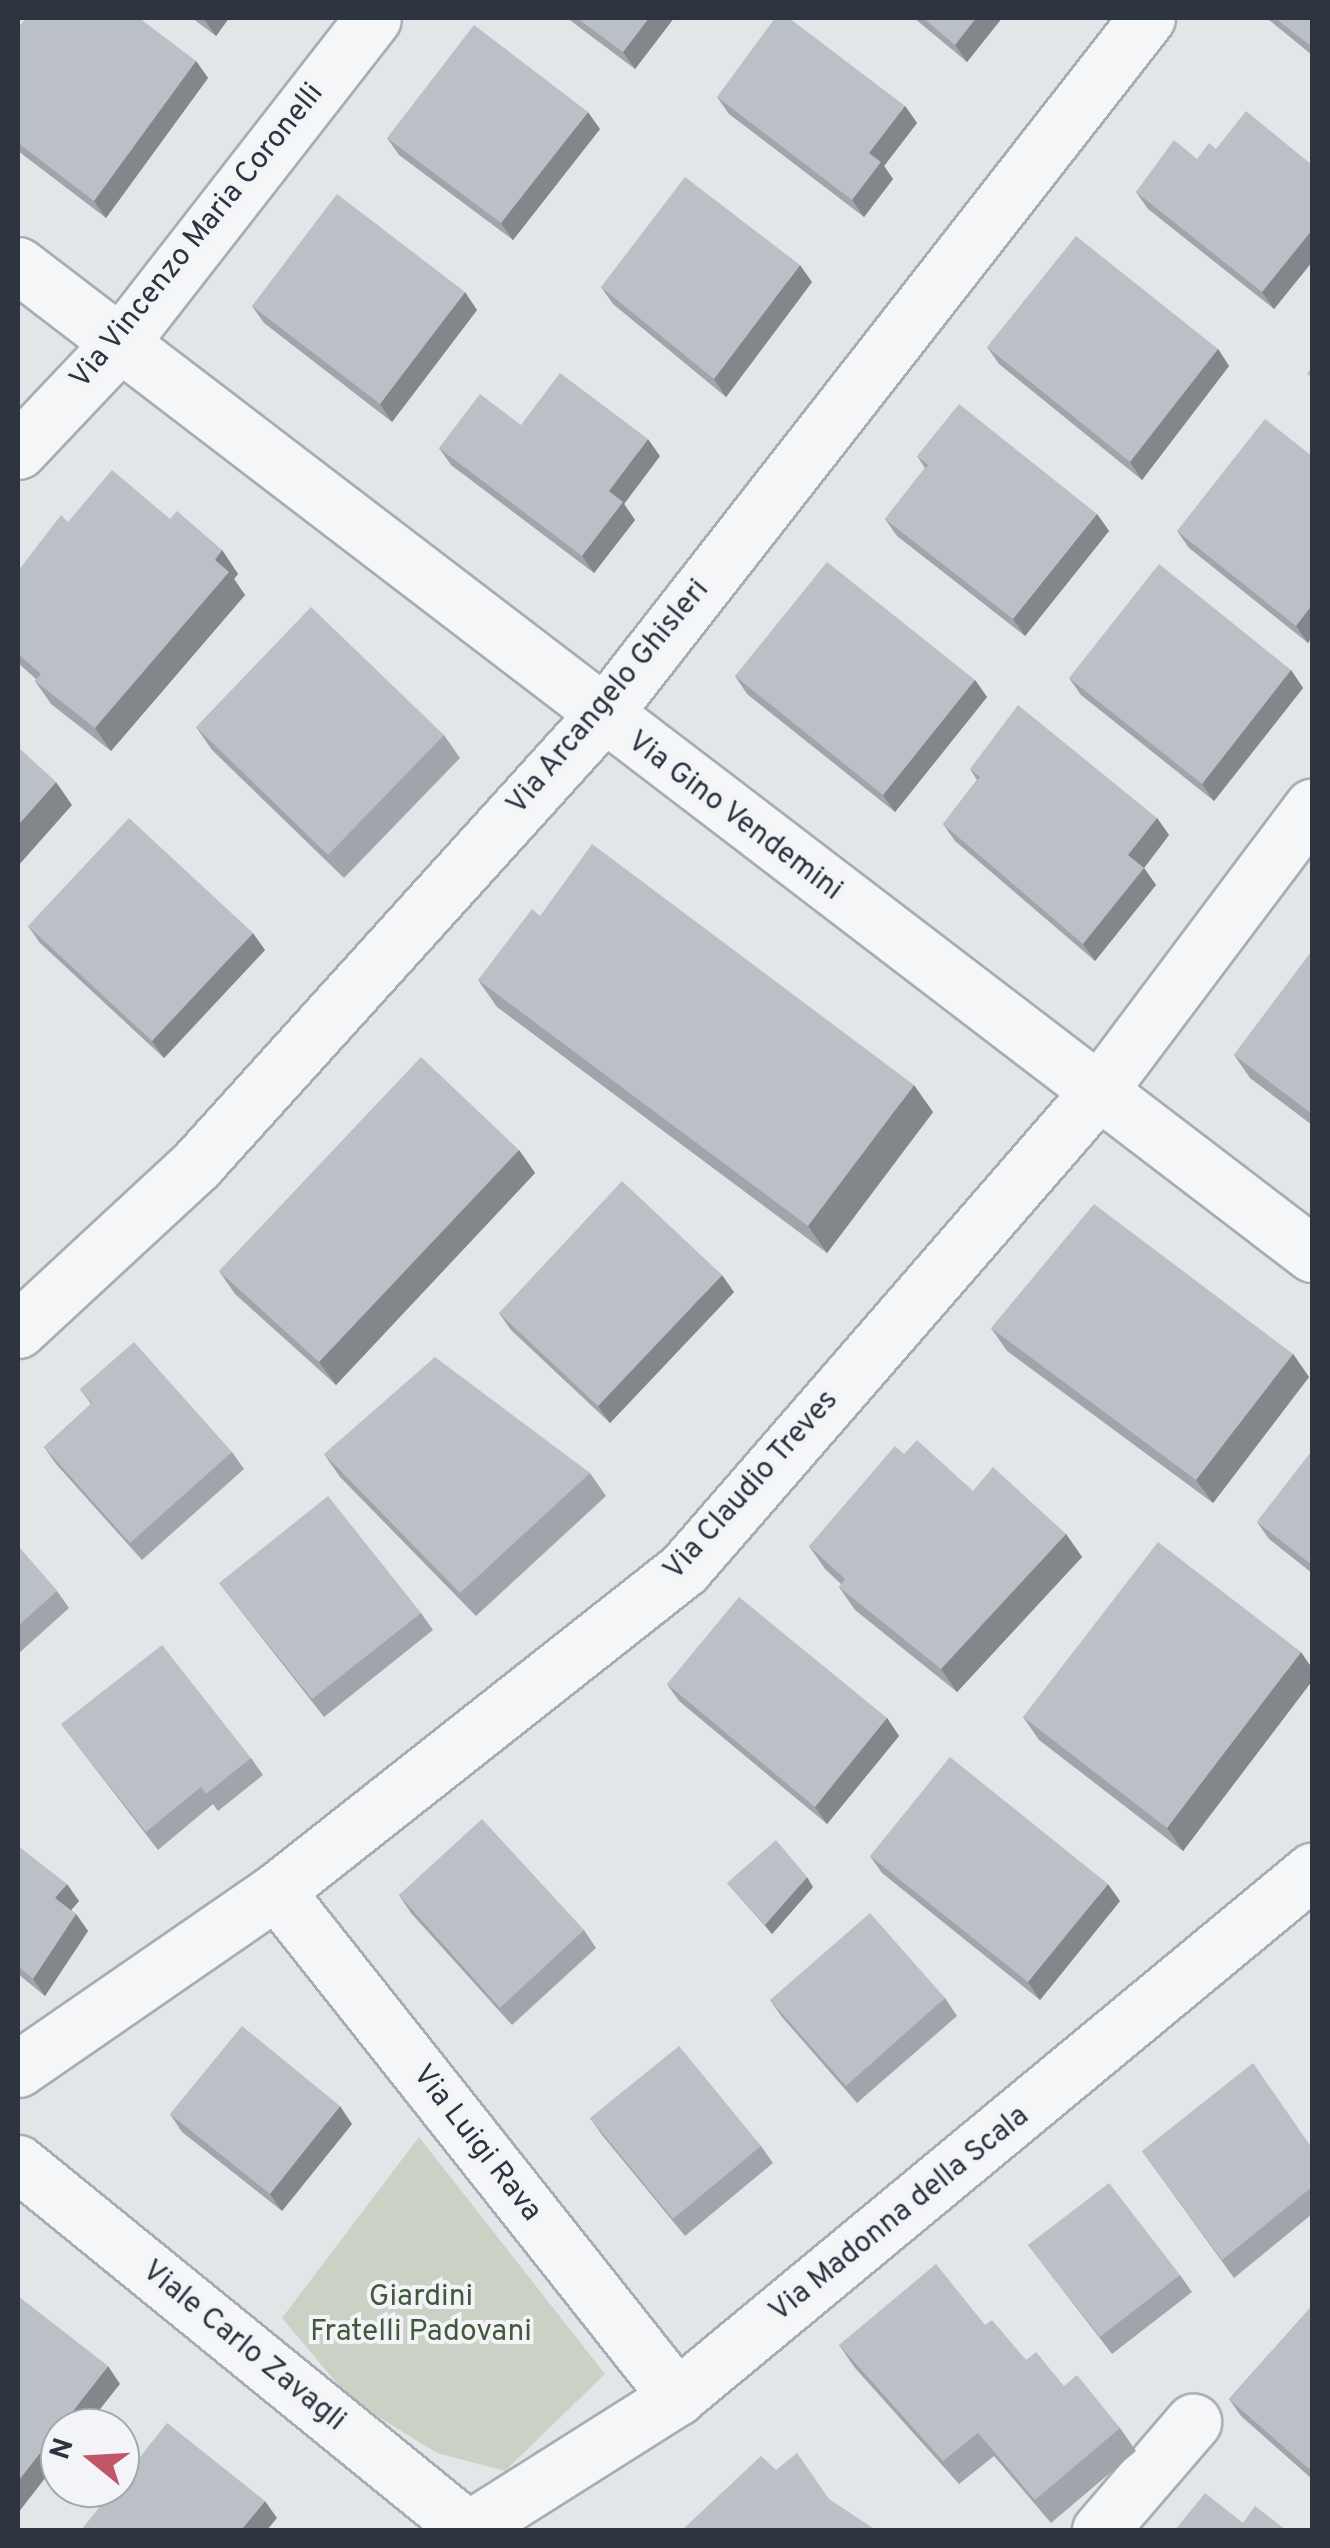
<!DOCTYPE html>
<html>
<head>
<meta charset="utf-8">
<style>
	body { margin:0 }
	#map { position:relative; width:1330px; height:2548px; overflow:hidden; background:#e3e6e9; font-family:Overpass,sans-serif }
	div>[style] { position:absolute }
	.green>* { inset:0; background:#c9d2c5 }
	.roads { filter:drop-shadow(2px 0 #a8adb3) drop-shadow(-2px 0 #a8adb3) drop-shadow(0 2px #a8adb3) drop-shadow(0 -2px #a8adb3) }
	.minor>* { height:55px; margin:-27.5px; padding:0 27.5px; transform-origin:27.5px; border-radius:27.5px; background:#f5f6f8 }
	.wall>* { inset:0; background:#a1a4aa }
	.shaded-wall>* { inset:0; background:#83868b }
	.building>* { inset:0; background:#bbbfc6 }
	span { translate:-50% -50%; white-space:nowrap; text-align:center; line-height:1.15; -webkit-text-stroke:8px #f2f4f7; paint-order:stroke }
	.street-label { font-size:30px; color:#2c3440 }
	.park-label { font-size:30px; color:#425a3b }
	.frame { position:absolute; inset:0; border:20px solid #2c3440; pointer-events:none }
	.north { position:absolute; left:40px; top:2408px; width:100px; height:100px; box-sizing:border-box; background:#f2f4f7; border:2px solid #a3a7ae; border-radius:50%; rotate:288deg; font-size:28px; font-weight:700; line-height:40px; text-align:center; color:#2c3440 }
	.north::after { content:''; display:block; margin:auto; width:35px; height:45px; background:#c05668; clip-path:polygon(50% 0,100% 100%,50% 72%,0 100%) }
</style>
</head>
<body>
<div id="map">
	<div class="green">
		<i style="clip-path:polygon(419px 2137px,605px 2374px,505px 2471px,437px 2453px,351px 2400px,282px 2318px)"></i>
	</div>
	<div class="roads">
		<div class="minor">
			<i style="left:18px;top:265px;width:1629px;rotate:37.39deg"></i>
			<i style="left:18px;top:451px;width:150px;rotate:-46.6deg"></i>
			<i style="left:121px;top:342px;width:410px;rotate:-52.1deg"></i>
			<i style="left:18px;top:1330px;width:244px;rotate:-42.8deg"></i>
			<i style="left:197px;top:1164px;width:603px;rotate:-47.89deg"></i>
			<i style="left:601px;top:717px;width:887px;rotate:-52.01deg"></i>
			<i style="left:276px;top:1891px;width:646px;rotate:51.6deg"></i>
			<i style="left:18px;top:2069px;width:313px;rotate:-34.6deg"></i>
			<i style="left:276px;top:1891px;width:520px;rotate:-38.28deg"></i>
			<i style="left:684px;top:1569px;width:630px;rotate:-49.05deg"></i>
			<i style="left:1097px;top:1093px;width:358px;rotate:-53.1deg"></i>
			<i style="left:18px;top:2163px;width:581px;rotate:39.14deg"></i>
			<i style="left:467px;top:2530px;width:249px;rotate:-32.3deg"></i>
			<i style="left:677px;top:2397px;width:825px;rotate:-39.64deg"></i>
			<i style="left:1100px;top:2530px;width:143px;rotate:-49.3deg"></i>
		</div>
	</div>
	<div class="wall">
		<i style="clip-path:polygon(192px 18px,229px 18px,216px 36px)"></i>
		<i style="clip-path:polygon(567px 18px,674px 18px,635px 69px)"></i>
		<i style="clip-path:polygon(914px 18px,1002px 18px,967px 62px)"></i>
		<i style="clip-path:polygon(1267px 18px,1312px 18px,1312px 55px,1269px 20px)"></i>
		<i style="clip-path:polygon(18px 28px,196px 61px,208px 78px,106px 218px,18px 151px)"></i>
		<i style="clip-path:polygon(717px 97px,905px 106px,917px 123px,884px 166px,893px 179px,864px 217px,729px 114px)"></i>
		<i style="clip-path:polygon(600px 129px,513px 240px,399px 155px,387px 138px)"></i>
		<i style="clip-path:polygon(1216px 149px,1312px 165px,1312px 262px,1274px 309px,1148px 209px,1136px 192px)"></i>
		<i style="clip-path:polygon(812px 282px,726px 397px,613px 304px,601px 287px)"></i>
		<i style="clip-path:polygon(252px 306px,477px 310px,392px 422px,264px 323px)"></i>
		<i style="clip-path:polygon(987px 347px,1218px 349px,1229px 366px,1142px 480px,999px 364px)"></i>
		<i style="clip-path:polygon(521px 425px,660px 456px,624px 504px,635px 520px,594px 573px,451px 465px,439px 448px)"></i>
		<i style="clip-path:polygon(917px 456px,1097px 514px,1109px 531px,1025px 636px,897px 536px,885px 519px,925px 468px)"></i>
		<i style="clip-path:polygon(1312px 456px,1312px 637px,1308px 643px,1189px 548px,1177px 531px)"></i>
		<i style="clip-path:polygon(170px 519px,222px 550px,238px 574px,234px 579px,245px 595px,111px 751px,51px 704px,35px 681px,36px 679px,18px 663px,18px 571px,68px 522px)"></i>
		<i style="clip-path:polygon(1291px 670px,1303px 688px,1214px 801px,1081px 695px,1069px 678px)"></i>
		<i style="clip-path:polygon(735px 676px,975px 680px,987px 697px,895px 812px,747px 694px)"></i>
		<i style="clip-path:polygon(196px 727px,444px 735px,460px 758px,344px 878px,212px 750px)"></i>
		<i style="clip-path:polygon(970px 769px,1157px 818px,1169px 835px,1144px 868px,1156px 885px,1095px 961px,955px 841px,943px 824px,977px 780px)"></i>
		<i style="clip-path:polygon(28px 926px,265px 950px,164px 1058px,40px 943px)"></i>
		<i style="clip-path:polygon(1312px 951px,1312px 1125px,1250px 1078px,1234px 1055px)"></i>
		<i style="clip-path:polygon(478px 980px,933px 1112px,827px 1253px,497px 1007px)"></i>
		<i style="clip-path:polygon(519px 1150px,535px 1173px,336px 1385px,235px 1294px,219px 1271px)"></i>
		<i style="clip-path:polygon(734px 1292px,610px 1423px,511px 1330px,499px 1313px)"></i>
		<i style="clip-path:polygon(991px 1328px,1293px 1354px,1309px 1377px,1213px 1503px,1007px 1351px)"></i>
		<i style="clip-path:polygon(80px 1389px,232px 1452px,244px 1469px,142px 1560px,56px 1464px,44px 1447px,91px 1404px)"></i>
		<i style="clip-path:polygon(1312px 1451px,1312px 1573px,1269px 1539px,1257px 1522px)"></i>
		<i style="clip-path:polygon(324px 1454px,590px 1473px,606px 1496px,476px 1616px,340px 1477px)"></i>
		<i style="clip-path:polygon(904px 1454px,973px 1491px,1066px 1534px,1082px 1557px,957px 1692px,855px 1610px,839px 1587px,841px 1584px,825px 1569px,809px 1546px)"></i>
		<i style="clip-path:polygon(18px 1546px,57px 1591px,69px 1608px,18px 1654px)"></i>
		<i style="clip-path:polygon(219px 1583px,421px 1613px,433px 1630px,324px 1717px)"></i>
		<i style="clip-path:polygon(1312px 1668px,1312px 1681px,1183px 1851px,1039px 1740px,1023px 1717px)"></i>
		<i style="clip-path:polygon(667px 1684px,887px 1718px,899px 1736px,827px 1824px,679px 1701px)"></i>
		<i style="clip-path:polygon(61px 1724px,251px 1758px,263px 1775px,218px 1811px,213px 1804px,158px 1850px)"></i>
		<i style="clip-path:polygon(18px 1846px,79px 1901px,71px 1910px,76px 1914px,88px 1931px,45px 1996px,18px 1974px)"></i>
		<i style="clip-path:polygon(870px 1856px,1120px 1901px,1040px 2000px,882px 1873px)"></i>
		<i style="clip-path:polygon(727px 1883px,813px 1887px,772px 1934px)"></i>
		<i style="clip-path:polygon(399px 1895px,584px 1930px,596px 1948px,512px 2025px,411px 1913px)"></i>
		<i style="clip-path:polygon(945px 1998px,957px 2016px,857px 2103px,782px 2017px,770px 2000px)"></i>
		<i style="clip-path:polygon(170px 2114px,352px 2124px,282px 2211px,182px 2132px)"></i>
		<i style="clip-path:polygon(590px 2118px,761px 2146px,773px 2163px,685px 2236px,602px 2135px)"></i>
		<i style="clip-path:polygon(1312px 2148px,1312px 2214px,1234px 2278px,1142px 2151px)"></i>
		<i style="clip-path:polygon(1028px 2245px,1180px 2275px,1192px 2292px,1112px 2354px)"></i>
		<i style="clip-path:polygon(1312px 2306px,1312px 2479px,1241px 2416px,1229px 2399px)"></i>
		<i style="clip-path:polygon(985px 2325px,1026px 2360px,1120px 2428px,1136px 2451px,1051px 2523px,994px 2456px,959px 2484px,855px 2368px,839px 2345px)"></i>
	</div>
	<div class="shaded-wall">
		<i style="clip-path:polygon(205px 18px,229px 18px,216px 36px,204px 19px)"></i>
		<i style="clip-path:polygon(649px 18px,674px 18px,635px 69px,623px 52px)"></i>
		<i style="clip-path:polygon(976px 18px,1002px 18px,967px 62px,955px 45px)"></i>
		<i style="clip-path:polygon(196px 61px,208px 78px,106px 218px,94px 201px)"></i>
		<i style="clip-path:polygon(905px 106px,917px 123px,884px 166px,893px 179px,864px 217px,852px 200px,869px 153px)"></i>
		<i style="clip-path:polygon(588px 112px,600px 129px,513px 240px,501px 223px)"></i>
		<i style="clip-path:polygon(1312px 230px,1312px 262px,1274px 309px,1262px 292px)"></i>
		<i style="clip-path:polygon(800px 265px,812px 282px,726px 397px,714px 379px)"></i>
		<i style="clip-path:polygon(465px 292px,477px 310px,392px 422px,380px 404px)"></i>
		<i style="clip-path:polygon(1218px 349px,1229px 366px,1142px 480px,1130px 462px)"></i>
		<i style="clip-path:polygon(648px 439px,660px 456px,624px 504px,635px 520px,594px 573px,582px 556px,609px 491px)"></i>
		<i style="clip-path:polygon(1097px 514px,1109px 531px,1025px 636px,1013px 619px)"></i>
		<i style="clip-path:polygon(222px 550px,238px 574px,234px 579px,245px 595px,111px 751px,95px 728px)"></i>
		<i style="clip-path:polygon(1312px 605px,1312px 637px,1308px 643px,1296px 626px)"></i>
		<i style="clip-path:polygon(1291px 670px,1303px 688px,1214px 801px,1202px 784px)"></i>
		<i style="clip-path:polygon(975px 680px,987px 697px,895px 812px,883px 795px)"></i>
		<i style="clip-path:polygon(56px 782px,72px 805px,18px 866px,18px 825px)"></i>
		<i style="clip-path:polygon(1157px 818px,1169px 835px,1144px 868px,1156px 885px,1095px 961px,1083px 944px,1128px 855px)"></i>
		<i style="clip-path:polygon(253px 933px,265px 950px,164px 1058px,152px 1041px)"></i>
		<i style="clip-path:polygon(914px 1085px,933px 1112px,827px 1253px,808px 1226px)"></i>
		<i style="clip-path:polygon(519px 1150px,535px 1173px,336px 1385px,319px 1362px)"></i>
		<i style="clip-path:polygon(722px 1275px,734px 1292px,610px 1423px,598px 1406px)"></i>
		<i style="clip-path:polygon(1293px 1354px,1309px 1377px,1213px 1503px,1196px 1480px)"></i>
		<i style="clip-path:polygon(1066px 1534px,1082px 1557px,957px 1692px,941px 1669px)"></i>
		<i style="clip-path:polygon(1301px 1652px,1312px 1668px,1312px 1681px,1183px 1851px,1167px 1828px)"></i>
		<i style="clip-path:polygon(887px 1718px,899px 1736px,827px 1824px,815px 1807px)"></i>
		<i style="clip-path:polygon(807px 1877px,813px 1887px,772px 1934px,765px 1925px)"></i>
		<i style="clip-path:polygon(67px 1884px,79px 1901px,67px 1915px,55px 1898px)"></i>
		<i style="clip-path:polygon(1108px 1884px,1120px 1901px,1040px 2000px,1028px 1982px)"></i>
		<i style="clip-path:polygon(76px 1914px,88px 1931px,45px 1996px,33px 1979px)"></i>
		<i style="clip-path:polygon(340px 2106px,352px 2124px,282px 2211px,270px 2194px)"></i>
		<i style="clip-path:polygon(108px 2366px,120px 2384px,85px 2428px,60px 2428px,60px 2459px,18px 2513px,18px 2481px)"></i>
		<i style="clip-path:polygon(265px 2501px,277px 2518px,267px 2530px,241px 2530px)"></i>
	</div>
	<div class="building">
		<i style="clip-path:polygon(26px 18px,139px 18px,196px 61px,94px 201px,18px 143px,18px 28px)"></i>
		<i style="clip-path:polygon(577px 18px,649px 18px,623px 52px)"></i>
		<i style="clip-path:polygon(775px 18px,789px 18px,905px 106px,869px 153px,881px 162px,852px 200px,717px 97px)"></i>
		<i style="clip-path:polygon(923px 18px,976px 18px,955px 45px)"></i>
		<i style="clip-path:polygon(1275px 18px,1312px 18px,1312px 47px)"></i>
		<i style="clip-path:polygon(474px 25px,588px 112px,501px 223px,387px 138px)"></i>
		<i style="clip-path:polygon(1246px 111px,1312px 165px,1312px 230px,1262px 292px,1136px 192px,1174px 140px,1197px 159px,1209px 143px,1216px 149px)"></i>
		<i style="clip-path:polygon(685px 177px,800px 265px,714px 379px,601px 287px)"></i>
		<i style="clip-path:polygon(337px 194px,465px 292px,380px 404px,252px 306px)"></i>
		<i style="clip-path:polygon(1076px 236px,1218px 349px,1130px 462px,987px 347px)"></i>
		<i style="clip-path:polygon(1312px 367px,1312px 378px,1307px 374px)"></i>
		<i style="clip-path:polygon(560px 373px,648px 439px,609px 491px,623px 502px,582px 556px,439px 448px,480px 394px,521px 425px)"></i>
		<i style="clip-path:polygon(959px 404px,1097px 514px,1013px 619px,885px 519px,928px 465px,917px 456px)"></i>
		<i style="clip-path:polygon(1265px 419px,1312px 456px,1312px 605px,1296px 626px,1177px 531px)"></i>
		<i style="clip-path:polygon(112px 470px,170px 519px,177px 511px,222px 550px,215px 560px,229px 572px,95px 728px,35px 681px,41px 674px,18px 654px,18px 571px,61px 515px,68px 522px)"></i>
		<i style="clip-path:polygon(827px 562px,975px 680px,883px 795px,735px 676px)"></i>
		<i style="clip-path:polygon(1159px 564px,1291px 670px,1202px 784px,1069px 678px)"></i>
		<i style="clip-path:polygon(311px 607px,444px 735px,328px 855px,196px 727px)"></i>
		<i style="clip-path:polygon(1018px 705px,1157px 818px,1128px 855px,1144px 868px,1083px 944px,943px 824px,980px 777px,970px 769px)"></i>
		<i style="clip-path:polygon(18px 747px,56px 782px,18px 825px)"></i>
		<i style="clip-path:polygon(129px 818px,253px 933px,152px 1041px,28px 926px)"></i>
		<i style="clip-path:polygon(592px 844px,914px 1085px,808px 1226px,478px 980px,532px 909px,540px 916px)"></i>
		<i style="clip-path:polygon(1312px 951px,1312px 1114px,1234px 1055px)"></i>
		<i style="clip-path:polygon(421px 1057px,519px 1150px,319px 1362px,219px 1271px)"></i>
		<i style="clip-path:polygon(622px 1181px,722px 1275px,598px 1406px,499px 1313px)"></i>
		<i style="clip-path:polygon(1094px 1204px,1293px 1354px,1196px 1480px,991px 1328px)"></i>
		<i style="clip-path:polygon(134px 1342px,232px 1452px,130px 1543px,44px 1447px,92px 1403px,80px 1389px)"></i>
		<i style="clip-path:polygon(435px 1357px,590px 1473px,460px 1593px,324px 1454px)"></i>
		<i style="clip-path:polygon(917px 1440px,973px 1491px,993px 1467px,1066px 1534px,941px 1669px,839px 1587px,845px 1579px,809px 1546px,895px 1446px,904px 1454px)"></i>
		<i style="clip-path:polygon(1312px 1451px,1312px 1565px,1257px 1522px)"></i>
		<i style="clip-path:polygon(328px 1496px,421px 1613px,312px 1699px,219px 1583px)"></i>
		<i style="clip-path:polygon(1158px 1542px,1301px 1652px,1167px 1828px,1023px 1717px)"></i>
		<i style="clip-path:polygon(18px 1546px,57px 1591px,18px 1626px)"></i>
		<i style="clip-path:polygon(739px 1597px,887px 1718px,815px 1807px,667px 1684px)"></i>
		<i style="clip-path:polygon(162px 1645px,251px 1758px,206px 1794px,201px 1787px,146px 1832px,61px 1724px)"></i>
		<i style="clip-path:polygon(950px 1757px,1108px 1884px,1028px 1982px,870px 1856px)"></i>
		<i style="clip-path:polygon(482px 1819px,584px 1930px,500px 2008px,399px 1895px)"></i>
		<i style="clip-path:polygon(776px 1840px,807px 1877px,765px 1925px,727px 1883px)"></i>
		<i style="clip-path:polygon(18px 1846px,67px 1884px,55px 1898px,76px 1914px,33px 1979px,18px 1966px)"></i>
		<i style="clip-path:polygon(870px 1913px,945px 1998px,846px 2086px,770px 2000px)"></i>
		<i style="clip-path:polygon(242px 2026px,340px 2106px,270px 2194px,170px 2114px)"></i>
		<i style="clip-path:polygon(679px 2046px,761px 2146px,673px 2219px,590px 2118px)"></i>
		<i style="clip-path:polygon(1253px 2063px,1312px 2148px,1312px 2187px,1222px 2260px,1142px 2151px)"></i>
		<i style="clip-path:polygon(1109px 2183px,1180px 2275px,1100px 2337px,1028px 2245px)"></i>
		<i style="clip-path:polygon(936px 2264px,985px 2325px,992px 2320px,1026px 2360px,1036px 2352px,1064px 2386px,1077px 2375px,1120px 2428px,1035px 2500px,978px 2433px,943px 2461px,839px 2345px)"></i>
		<i style="clip-path:polygon(18px 2296px,108px 2366px,18px 2481px)"></i>
		<i style="clip-path:polygon(1312px 2306px,1312px 2465px,1309px 2469px,1229px 2399px)"></i>
		<i style="clip-path:polygon(167px 2423px,265px 2501px,241px 2530px,81px 2530px,115px 2488px,120px 2488px,120px 2482px)"></i>
		<i style="clip-path:polygon(797px 2453px,829px 2499px,876px 2530px,682px 2530px,761px 2456px,776px 2470px)"></i>
		<i style="clip-path:polygon(1205px 2493px,1243px 2523px,1255px 2506px,1286px 2530px,1175px 2530px)"></i>
	</div>
	<div class="street-label">
		<span style="left:198px;top:237px;rotate:-51deg">Via Vincenzo Maria Coronelli</span>
		<span style="left:609px;top:698px;rotate:-50deg">Via Arcangelo Ghisleri</span>
		<span style="left:734px;top:817px;rotate:37deg">Via Gino Vendemini</span>
		<span style="left:752px;top:1486px;rotate:-48deg">Via Claudio Treves</span>
		<span style="left:476px;top:2144px;rotate:52deg">Via Luigi Rava</span>
		<span style="left:900px;top:2215px;rotate:-39deg">Via Madonna della Scala</span>
		<span style="left:243px;top:2347px;rotate:39deg">Viale Carlo Zavagli</span>
	</div>
	<div class="park-label">
		<span style="left:421px;top:2315px">Giardini<br>Fratelli Padovani</span>
	</div>
	<div class="frame"></div>
	<div class="north">N</div>
</div>
</body>
</html>
